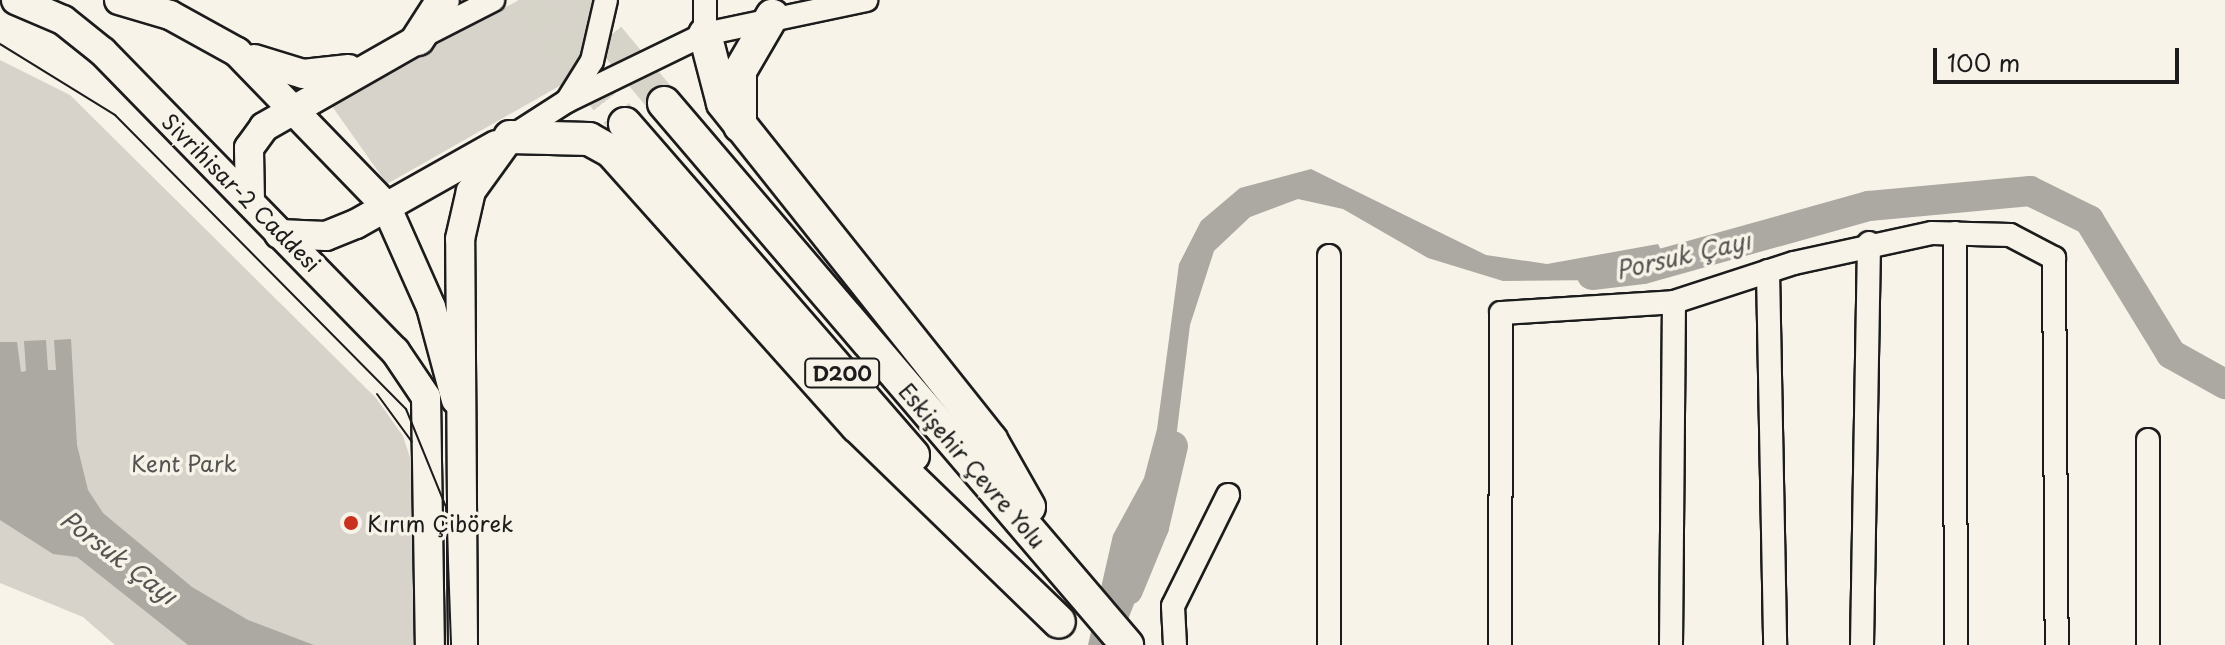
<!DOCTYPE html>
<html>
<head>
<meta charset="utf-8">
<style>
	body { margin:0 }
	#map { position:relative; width:2225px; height:645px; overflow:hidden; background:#f7f3e8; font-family:"Playpen Sans",sans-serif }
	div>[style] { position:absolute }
	.green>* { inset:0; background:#d7d3cb }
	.water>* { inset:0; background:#aca9a2 }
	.river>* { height:30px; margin:-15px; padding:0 15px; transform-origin:15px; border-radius:15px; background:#aca9a2 }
	.highway-tunnel>* { height:32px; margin-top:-16px; transform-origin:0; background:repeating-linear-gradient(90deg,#d6d3c9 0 32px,transparent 0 48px) }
	.roads { filter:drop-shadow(2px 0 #1c1c1c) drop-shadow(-2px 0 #1c1c1c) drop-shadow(0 2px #1c1c1c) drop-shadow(0 -2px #1c1c1c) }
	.minor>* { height:22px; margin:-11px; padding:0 11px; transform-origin:11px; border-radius:11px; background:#f7f3e8 }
	.major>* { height:28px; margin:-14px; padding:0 14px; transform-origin:14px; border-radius:14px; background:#f7f3e8 }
	.highway>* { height:32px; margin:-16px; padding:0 16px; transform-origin:16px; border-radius:16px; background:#f7f3e8 }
	.tram>* { height:2px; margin:-1px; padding:0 1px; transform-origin:1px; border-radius:1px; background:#1c1c1c }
	.dots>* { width:22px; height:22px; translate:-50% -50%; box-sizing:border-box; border:4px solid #f7f3e8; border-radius:50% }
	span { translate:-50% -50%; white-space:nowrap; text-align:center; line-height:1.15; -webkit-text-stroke:7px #f7f3e8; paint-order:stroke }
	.shield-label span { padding:2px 6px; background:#f7f3e8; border:2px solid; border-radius:6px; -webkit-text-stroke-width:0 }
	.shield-label { font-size:20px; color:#1c1c1c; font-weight:700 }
	.street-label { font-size:22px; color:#1c1c1c }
	.park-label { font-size:22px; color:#545351 }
	.poi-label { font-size:22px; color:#1c1c1c }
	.left { translate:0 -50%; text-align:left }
	.water-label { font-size:24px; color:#565452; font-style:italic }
	.scale { position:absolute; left:1933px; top:48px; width:246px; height:36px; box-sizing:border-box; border:4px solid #1c1c1c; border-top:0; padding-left:10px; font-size:24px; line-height:28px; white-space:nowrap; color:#1c1c1c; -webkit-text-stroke:6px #f7f3e8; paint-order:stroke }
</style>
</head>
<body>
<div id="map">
	<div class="green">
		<i style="clip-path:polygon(519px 0,597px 0,570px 80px,387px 184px,329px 102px)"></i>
		<i style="clip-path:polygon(0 60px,70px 95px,376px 398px,403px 436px,416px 476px,419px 645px,115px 645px,83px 617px,0 583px)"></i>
	</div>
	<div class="water">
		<i style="clip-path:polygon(1311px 169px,1486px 255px,1547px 264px,1658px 244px,1666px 260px,1601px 280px,1503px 281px,1428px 258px,1343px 209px,1298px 199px,1250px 217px,1214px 251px,1190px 325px,1172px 471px,1148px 520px,1138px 594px,1118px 645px,1088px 645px,1113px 535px,1144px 478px,1157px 429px,1179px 264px,1201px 221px,1240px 188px)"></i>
		<i style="clip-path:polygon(71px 339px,77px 445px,88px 490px,103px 513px,192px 587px,248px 620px,314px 645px,188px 645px,77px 557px,53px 554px,0 520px,0 342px,17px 342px,21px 372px,26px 371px,24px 341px,46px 340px,48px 370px,56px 370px,54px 340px)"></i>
	</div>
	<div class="river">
		<i style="left:1592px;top:275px;width:51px;rotate:-6.7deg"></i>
		<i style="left:1643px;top:269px;width:235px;rotate:-15.6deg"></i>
		<i style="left:1869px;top:206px;width:162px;rotate:-5.3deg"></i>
		<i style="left:2030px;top:191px;width:66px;rotate:26.2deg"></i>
		<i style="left:2089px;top:220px;width:157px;rotate:58.5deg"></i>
		<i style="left:2171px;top:354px;width:62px;rotate:29.1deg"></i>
		<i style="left:1128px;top:590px;width:68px;rotate:-67.6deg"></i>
		<i style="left:1154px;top:527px;width:83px;rotate:-76.8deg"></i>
	</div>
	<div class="highway-tunnel">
		<i style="left:527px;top:0;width:158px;rotate:51.7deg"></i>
		<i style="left:578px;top:0;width:134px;rotate:50.1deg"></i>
	</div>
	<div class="roads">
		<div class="minor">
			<i style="left:705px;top:34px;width:34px;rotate:-90deg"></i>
			<i style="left:423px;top:36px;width:79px;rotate:-27.2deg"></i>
			<i style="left:567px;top:101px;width:153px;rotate:-25.9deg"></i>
			<i style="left:705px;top:34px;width:165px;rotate:-11.9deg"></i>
			<i style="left:511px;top:137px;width:67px;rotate:-32.7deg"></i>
			<i style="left:567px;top:101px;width:47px;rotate:-58deg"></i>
			<i style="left:592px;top:61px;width:63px;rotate:-77.1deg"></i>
			<i style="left:1955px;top:233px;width:412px;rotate:89.9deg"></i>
			<i style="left:1329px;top:256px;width:389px;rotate:90deg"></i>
			<i style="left:1768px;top:271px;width:374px;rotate:88.9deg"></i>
			<i style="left:1175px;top:645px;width:39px;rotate:-93deg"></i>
			<i style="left:1173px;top:606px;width:124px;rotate:-63.6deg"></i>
			<i style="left:1500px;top:645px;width:332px;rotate:-89.8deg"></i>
			<i style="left:1501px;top:313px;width:173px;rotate:-3.6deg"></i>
			<i style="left:1671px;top:645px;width:343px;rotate:-89.5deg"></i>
			<i style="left:1674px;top:302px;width:126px;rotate:-18deg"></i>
			<i style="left:1794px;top:263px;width:141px;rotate:-12.3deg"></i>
			<i style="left:1932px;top:233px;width:78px;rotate:1.5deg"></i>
			<i style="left:2010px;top:235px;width:50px;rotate:27.6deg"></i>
			<i style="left:2054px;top:258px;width:387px;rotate:89.6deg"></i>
			<i style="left:1862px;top:645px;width:402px;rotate:-89deg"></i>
			<i style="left:2148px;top:645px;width:205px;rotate:-90deg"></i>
		</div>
		<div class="major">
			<i style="left:16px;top:0;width:51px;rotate:23.1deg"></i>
			<i style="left:63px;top:20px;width:51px;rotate:38.7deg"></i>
			<i style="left:103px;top:52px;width:418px;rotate:45.7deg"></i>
			<i style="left:395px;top:351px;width:55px;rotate:56deg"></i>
			<i style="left:426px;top:397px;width:248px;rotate:89.1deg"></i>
			<i style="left:119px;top:0;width:53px;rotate:16.4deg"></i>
			<i style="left:170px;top:15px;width:77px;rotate:28.9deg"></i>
			<i style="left:237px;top:52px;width:214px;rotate:45.9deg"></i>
			<i style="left:386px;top:206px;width:111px;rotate:66deg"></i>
			<i style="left:431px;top:307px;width:96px;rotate:75deg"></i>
			<i style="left:254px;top:59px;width:51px;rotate:17deg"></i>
			<i style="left:303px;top:74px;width:46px;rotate:-6.2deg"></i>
			<i style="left:250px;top:202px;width:54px;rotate:-91.1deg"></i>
			<i style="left:249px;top:148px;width:26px;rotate:-54deg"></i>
			<i style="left:264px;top:127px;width:177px;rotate:-29.7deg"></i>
			<i style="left:279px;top:234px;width:47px;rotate:2.4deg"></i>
			<i style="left:326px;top:236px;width:32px;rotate:-22deg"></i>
			<i style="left:356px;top:224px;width:161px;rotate:-29.4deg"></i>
			<i style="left:463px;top:645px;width:406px;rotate:-90.4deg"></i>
			<i style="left:460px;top:239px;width:49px;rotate:-77.1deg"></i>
			<i style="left:471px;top:191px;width:67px;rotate:-54.2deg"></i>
		</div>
		<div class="highway">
			<i style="left:705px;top:34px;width:71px;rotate:75.4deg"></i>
			<i style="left:723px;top:103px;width:431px;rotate:51.5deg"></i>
			<i style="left:991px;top:440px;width:77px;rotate:60.4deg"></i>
			<i style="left:418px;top:39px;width:46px;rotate:-57.3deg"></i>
			<i style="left:664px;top:103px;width:713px;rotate:49.49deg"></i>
			<i style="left:625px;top:124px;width:439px;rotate:49deg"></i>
			<i style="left:740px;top:126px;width:55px;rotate:-90deg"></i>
			<i style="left:740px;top:71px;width:64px;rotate:-59.8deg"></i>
			<i style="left:510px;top:137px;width:79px;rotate:1.5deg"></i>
			<i style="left:589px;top:139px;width:25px;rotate:29deg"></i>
			<i style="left:611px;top:151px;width:369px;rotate:48.2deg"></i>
			<i style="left:857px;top:426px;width:281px;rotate:44.1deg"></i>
		</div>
	</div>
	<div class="tram">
		<i style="left:0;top:44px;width:135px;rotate:31.7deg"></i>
		<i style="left:115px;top:115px;width:414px;rotate:45.3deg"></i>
		<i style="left:406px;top:409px;width:106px;rotate:67.8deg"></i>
		<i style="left:446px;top:507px;width:138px;rotate:87.9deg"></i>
		<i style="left:377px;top:394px;width:59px;rotate:53.9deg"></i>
	</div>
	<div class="dots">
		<i style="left:351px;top:523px;background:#c8321e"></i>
	</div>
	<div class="shield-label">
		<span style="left:842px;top:373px">D200</span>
	</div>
	<div class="street-label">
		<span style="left:242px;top:192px;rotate:45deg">Sivrihisar-2 Caddesi</span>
		<span style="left:973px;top:465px;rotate:49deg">Eskişehir Çevre Yolu</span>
	</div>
	<div class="park-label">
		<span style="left:184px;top:463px">Kent Park</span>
	</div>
	<div class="poi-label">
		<span class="left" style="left:367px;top:523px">Kırım Çibörek</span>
	</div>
	<div class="water-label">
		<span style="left:1683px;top:255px;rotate:-13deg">Porsuk Çayı</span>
		<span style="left:119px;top:557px;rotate:37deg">Porsuk Çayı</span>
	</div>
	<div class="scale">100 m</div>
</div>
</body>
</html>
